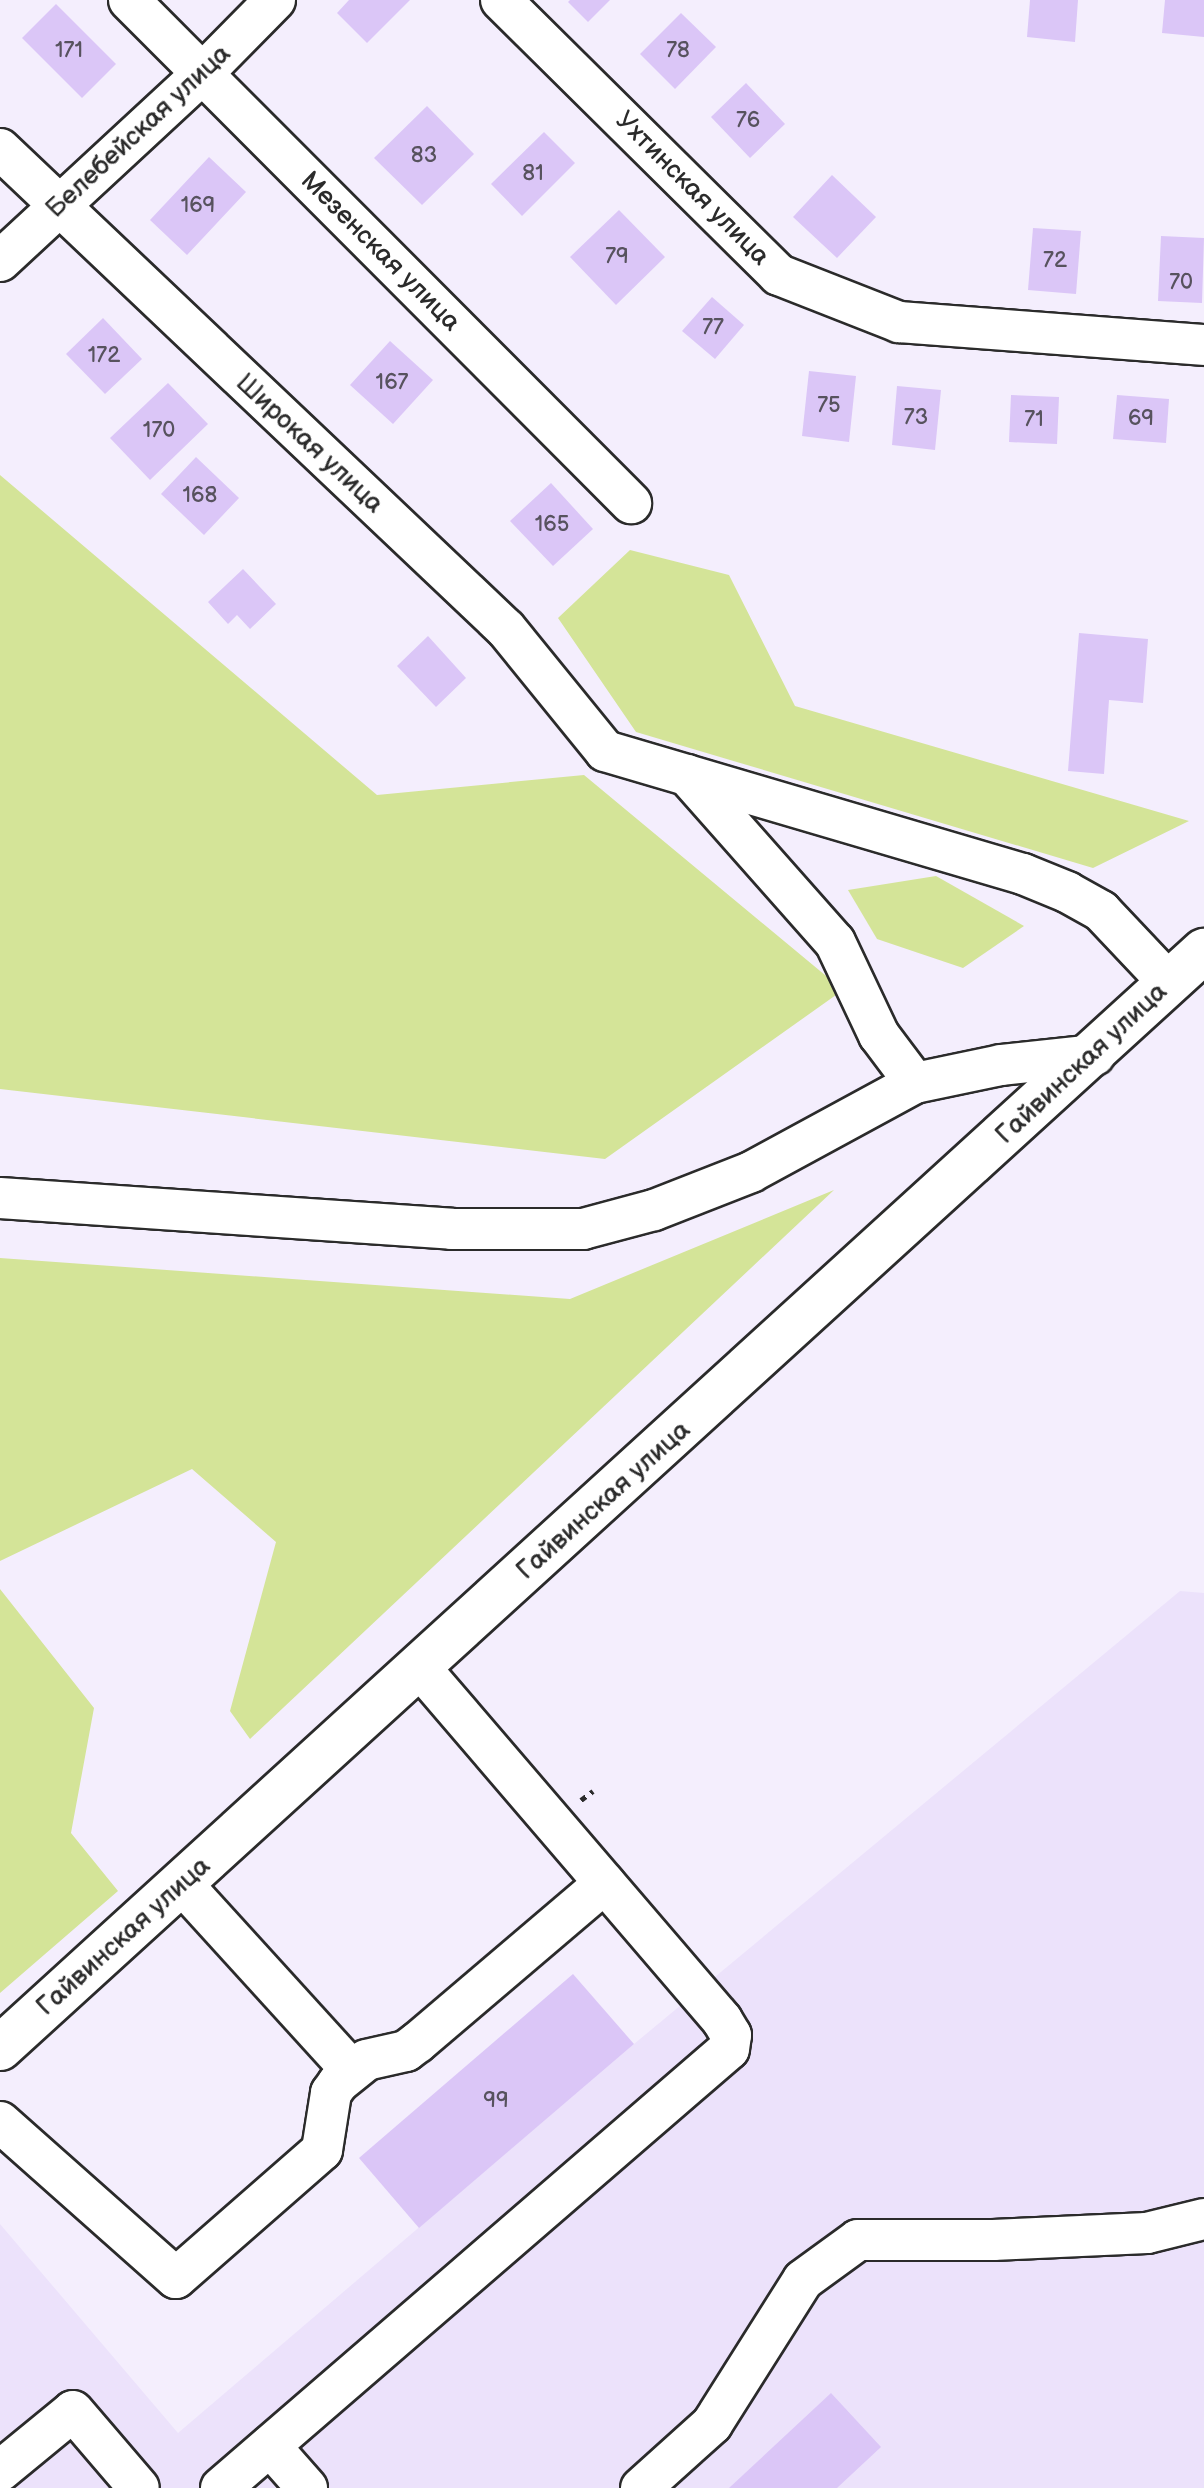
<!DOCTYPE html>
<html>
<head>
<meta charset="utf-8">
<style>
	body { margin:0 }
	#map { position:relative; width:1204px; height:2488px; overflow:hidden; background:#f4eefd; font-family:"Balsamiq Sans",sans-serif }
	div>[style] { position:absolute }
	.built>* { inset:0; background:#ece2fb }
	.green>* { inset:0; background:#d4e498 }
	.building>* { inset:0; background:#dbc6f7 }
	.path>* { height:5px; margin-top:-2.5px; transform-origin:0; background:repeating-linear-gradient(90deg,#2b2b2b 0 6px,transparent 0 12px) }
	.roads { filter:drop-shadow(2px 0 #2b2b2b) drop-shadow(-2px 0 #2b2b2b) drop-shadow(0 2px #2b2b2b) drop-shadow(0 -2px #2b2b2b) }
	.minor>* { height:40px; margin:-20px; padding:0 20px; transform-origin:20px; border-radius:20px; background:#fff }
	.major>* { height:44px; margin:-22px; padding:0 22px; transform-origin:22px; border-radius:22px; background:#fff }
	span { translate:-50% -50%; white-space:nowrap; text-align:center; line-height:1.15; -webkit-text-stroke:6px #fff; paint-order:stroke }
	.number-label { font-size:22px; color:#57525e }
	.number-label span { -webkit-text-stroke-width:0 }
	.street-label { font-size:26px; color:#2b2b2b }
</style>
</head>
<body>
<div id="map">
	<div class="built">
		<i style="clip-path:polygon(1180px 1591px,1204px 1593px,1204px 2488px,0 2488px,0 2224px,178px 2433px,634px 2044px)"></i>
	</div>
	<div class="green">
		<i style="clip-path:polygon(0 475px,377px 795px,584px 775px,843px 990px,605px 1159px,0 1089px)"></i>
		<i style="clip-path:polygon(630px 550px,729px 575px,795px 706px,1189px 821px,1093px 868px,636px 732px,558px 618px)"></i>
		<i style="clip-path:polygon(936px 876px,1024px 926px,963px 968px,877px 939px,848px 890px)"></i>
		<i style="clip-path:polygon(834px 1190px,250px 1739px,230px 1711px,276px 1542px,192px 1469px,0 1561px,0 1258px,570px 1299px)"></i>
		<i style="clip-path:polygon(0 1589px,94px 1708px,71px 1833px,118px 1891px,0 1993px)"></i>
	</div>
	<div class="building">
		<i style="clip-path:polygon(349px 0,410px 0,367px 43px,337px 13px)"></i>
		<i style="clip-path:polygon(570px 0,610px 0,588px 22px,568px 2px)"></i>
		<i style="clip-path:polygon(1030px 0,1078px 0,1075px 42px,1027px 37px)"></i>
		<i style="clip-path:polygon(1165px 0,1204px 0,1204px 37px,1162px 33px)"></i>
		<i style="clip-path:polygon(56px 4px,116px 64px,82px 98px,22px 38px)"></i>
		<i style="clip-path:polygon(681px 13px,716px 47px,675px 89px,640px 54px)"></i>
		<i style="clip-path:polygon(746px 83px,785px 124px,750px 158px,711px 117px)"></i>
		<i style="clip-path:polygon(427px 106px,474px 154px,422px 205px,374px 158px)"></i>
		<i style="clip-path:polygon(544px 132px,575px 163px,522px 216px,491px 184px)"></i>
		<i style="clip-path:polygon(209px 157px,246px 192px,187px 255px,150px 220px)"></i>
		<i style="clip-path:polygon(832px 175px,876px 217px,837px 258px,793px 217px)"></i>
		<i style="clip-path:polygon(619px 210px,665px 257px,616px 305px,570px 257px)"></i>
		<i style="clip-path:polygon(1033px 228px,1081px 231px,1076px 294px,1028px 290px)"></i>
		<i style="clip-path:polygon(1161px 236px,1204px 238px,1202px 303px,1158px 301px)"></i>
		<i style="clip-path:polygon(712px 297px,744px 325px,715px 359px,682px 331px)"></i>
		<i style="clip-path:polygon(103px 318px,142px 359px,105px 394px,66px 354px)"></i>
		<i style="clip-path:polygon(390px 341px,433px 380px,393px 424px,350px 385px)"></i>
		<i style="clip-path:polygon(809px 371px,856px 376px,849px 442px,802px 436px)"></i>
		<i style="clip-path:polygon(168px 383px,208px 424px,150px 480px,110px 438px)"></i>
		<i style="clip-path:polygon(897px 386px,941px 390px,935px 450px,892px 445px)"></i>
		<i style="clip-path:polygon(1011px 395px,1059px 397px,1057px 444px,1009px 442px)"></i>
		<i style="clip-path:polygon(1117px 395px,1169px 399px,1166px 443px,1113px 439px)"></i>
		<i style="clip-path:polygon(196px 457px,239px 498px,204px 535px,161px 494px)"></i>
		<i style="clip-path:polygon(551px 483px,593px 529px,553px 566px,510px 521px)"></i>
		<i style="clip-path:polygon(243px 569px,276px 604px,250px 629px,237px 615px,228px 624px,208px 602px)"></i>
		<i style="clip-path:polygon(1079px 633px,1148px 639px,1143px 703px,1109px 700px,1104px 774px,1068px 771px)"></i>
		<i style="clip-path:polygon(428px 636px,466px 678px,436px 707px,397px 666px)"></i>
		<i style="clip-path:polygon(573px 1974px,634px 2044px,419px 2228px,359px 2158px)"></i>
		<i style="clip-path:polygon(831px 2393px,881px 2447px,837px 2488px,729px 2488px)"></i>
	</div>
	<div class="path">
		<i style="left:581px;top:1800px;width:15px;rotate:-37deg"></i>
	</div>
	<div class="roads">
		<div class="minor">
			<i style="left:129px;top:0;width:711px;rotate:45.06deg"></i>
			<i style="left:501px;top:0;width:391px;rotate:44.7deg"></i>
			<i style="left:779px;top:275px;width:129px;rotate:21.4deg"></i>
			<i style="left:899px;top:322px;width:306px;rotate:4.3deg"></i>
			<i style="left:0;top:149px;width:697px;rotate:43.49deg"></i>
			<i style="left:506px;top:629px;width:157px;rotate:50.9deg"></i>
			<i style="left:605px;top:751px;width:436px;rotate:16.4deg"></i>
			<i style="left:1023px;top:874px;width:48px;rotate:22.2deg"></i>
			<i style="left:1067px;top:892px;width:39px;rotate:29deg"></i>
			<i style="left:1101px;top:911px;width:100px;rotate:46.6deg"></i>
			<i style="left:0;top:261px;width:275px;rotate:-42.8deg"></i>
			<i style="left:202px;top:74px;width:104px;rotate:-45.4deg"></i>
			<i style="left:687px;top:775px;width:223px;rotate:48.5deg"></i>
			<i style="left:835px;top:942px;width:103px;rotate:64.7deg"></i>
			<i style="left:879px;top:1035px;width:60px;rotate:53.1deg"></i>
			<i style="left:0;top:1198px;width:453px;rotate:3.9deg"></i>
			<i style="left:452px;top:1229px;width:131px"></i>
			<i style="left:583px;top:1229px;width:73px;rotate:-15deg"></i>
			<i style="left:654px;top:1210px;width:104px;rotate:-21.4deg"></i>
			<i style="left:751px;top:1172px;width:187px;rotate:-28.5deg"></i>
			<i style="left:915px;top:1083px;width:88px;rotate:-11.8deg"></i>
			<i style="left:1001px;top:1065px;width:94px;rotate:-6.1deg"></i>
			<i style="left:183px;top:1885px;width:251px;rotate:47.7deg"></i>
			<i style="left:0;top:2122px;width:235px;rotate:41.6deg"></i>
			<i style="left:176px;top:2278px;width:194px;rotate:-41.2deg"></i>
			<i style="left:322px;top:2150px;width:58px;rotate:-81deg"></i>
			<i style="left:331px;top:2093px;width:12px;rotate:-55deg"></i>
			<i style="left:338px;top:2083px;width:36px;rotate:-39deg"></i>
			<i style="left:366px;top:2060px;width:41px;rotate:-12.7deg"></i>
			<i style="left:406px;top:2051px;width:15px;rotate:-37deg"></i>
			<i style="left:418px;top:2042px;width:245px;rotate:-40.4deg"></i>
			<i style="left:270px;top:2446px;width:56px;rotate:48.6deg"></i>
			<i style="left:0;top:2471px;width:94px;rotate:-39.4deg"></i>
			<i style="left:73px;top:2411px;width:101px;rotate:49.4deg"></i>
			<i style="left:221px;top:2488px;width:671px;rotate:-40.83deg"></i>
			<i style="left:729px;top:2049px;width:14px;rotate:-82deg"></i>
			<i style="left:731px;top:2035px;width:17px;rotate:-121deg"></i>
			<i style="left:722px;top:2020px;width:464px;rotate:-130.6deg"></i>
			<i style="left:641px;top:2488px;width:96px;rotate:-42deg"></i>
			<i style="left:712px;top:2424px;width:170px;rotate:-57.7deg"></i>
			<i style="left:803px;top:2280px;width:68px;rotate:-36deg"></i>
			<i style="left:858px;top:2240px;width:135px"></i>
			<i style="left:993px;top:2240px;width:154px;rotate:-2.6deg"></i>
			<i style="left:1147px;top:2233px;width:59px;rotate:-13.8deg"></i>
		</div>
		<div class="major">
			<i style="left:0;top:2048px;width:1629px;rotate:-42.34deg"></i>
		</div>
	</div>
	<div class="number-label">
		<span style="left:69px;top:51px">171</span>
		<span style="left:678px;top:51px">78</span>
		<span style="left:748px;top:121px">76</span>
		<span style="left:424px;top:156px">83</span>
		<span style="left:533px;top:174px">81</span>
		<span style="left:198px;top:206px">169</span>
		<span style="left:617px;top:257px">79</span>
		<span style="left:1055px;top:261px">72</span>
		<span style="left:1181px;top:283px">70</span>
		<span style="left:713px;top:328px">77</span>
		<span style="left:104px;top:356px">172</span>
		<span style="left:392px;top:383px">167</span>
		<span style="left:829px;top:406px">75</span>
		<span style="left:916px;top:418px">73</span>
		<span style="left:1141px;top:419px">69</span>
		<span style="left:1034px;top:420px">71</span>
		<span style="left:159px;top:431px">170</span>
		<span style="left:200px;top:496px">168</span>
		<span style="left:552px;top:525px">165</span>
		<span style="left:496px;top:2101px">99</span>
	</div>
	<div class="street-label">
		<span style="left:139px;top:132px;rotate:-43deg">Белебейская улица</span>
		<span style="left:692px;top:189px;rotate:45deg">Ухтинская улица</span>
		<span style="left:380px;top:252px;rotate:45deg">Мезенская улица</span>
		<span style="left:309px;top:444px;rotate:43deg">Широкая улица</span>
		<span style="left:1082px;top:1064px;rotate:-43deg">Гайвинская улица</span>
		<span style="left:604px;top:1501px;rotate:-42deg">Гайвинская улица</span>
		<span style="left:124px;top:1937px;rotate:-42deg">Гайвинская улица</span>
	</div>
</div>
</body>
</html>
